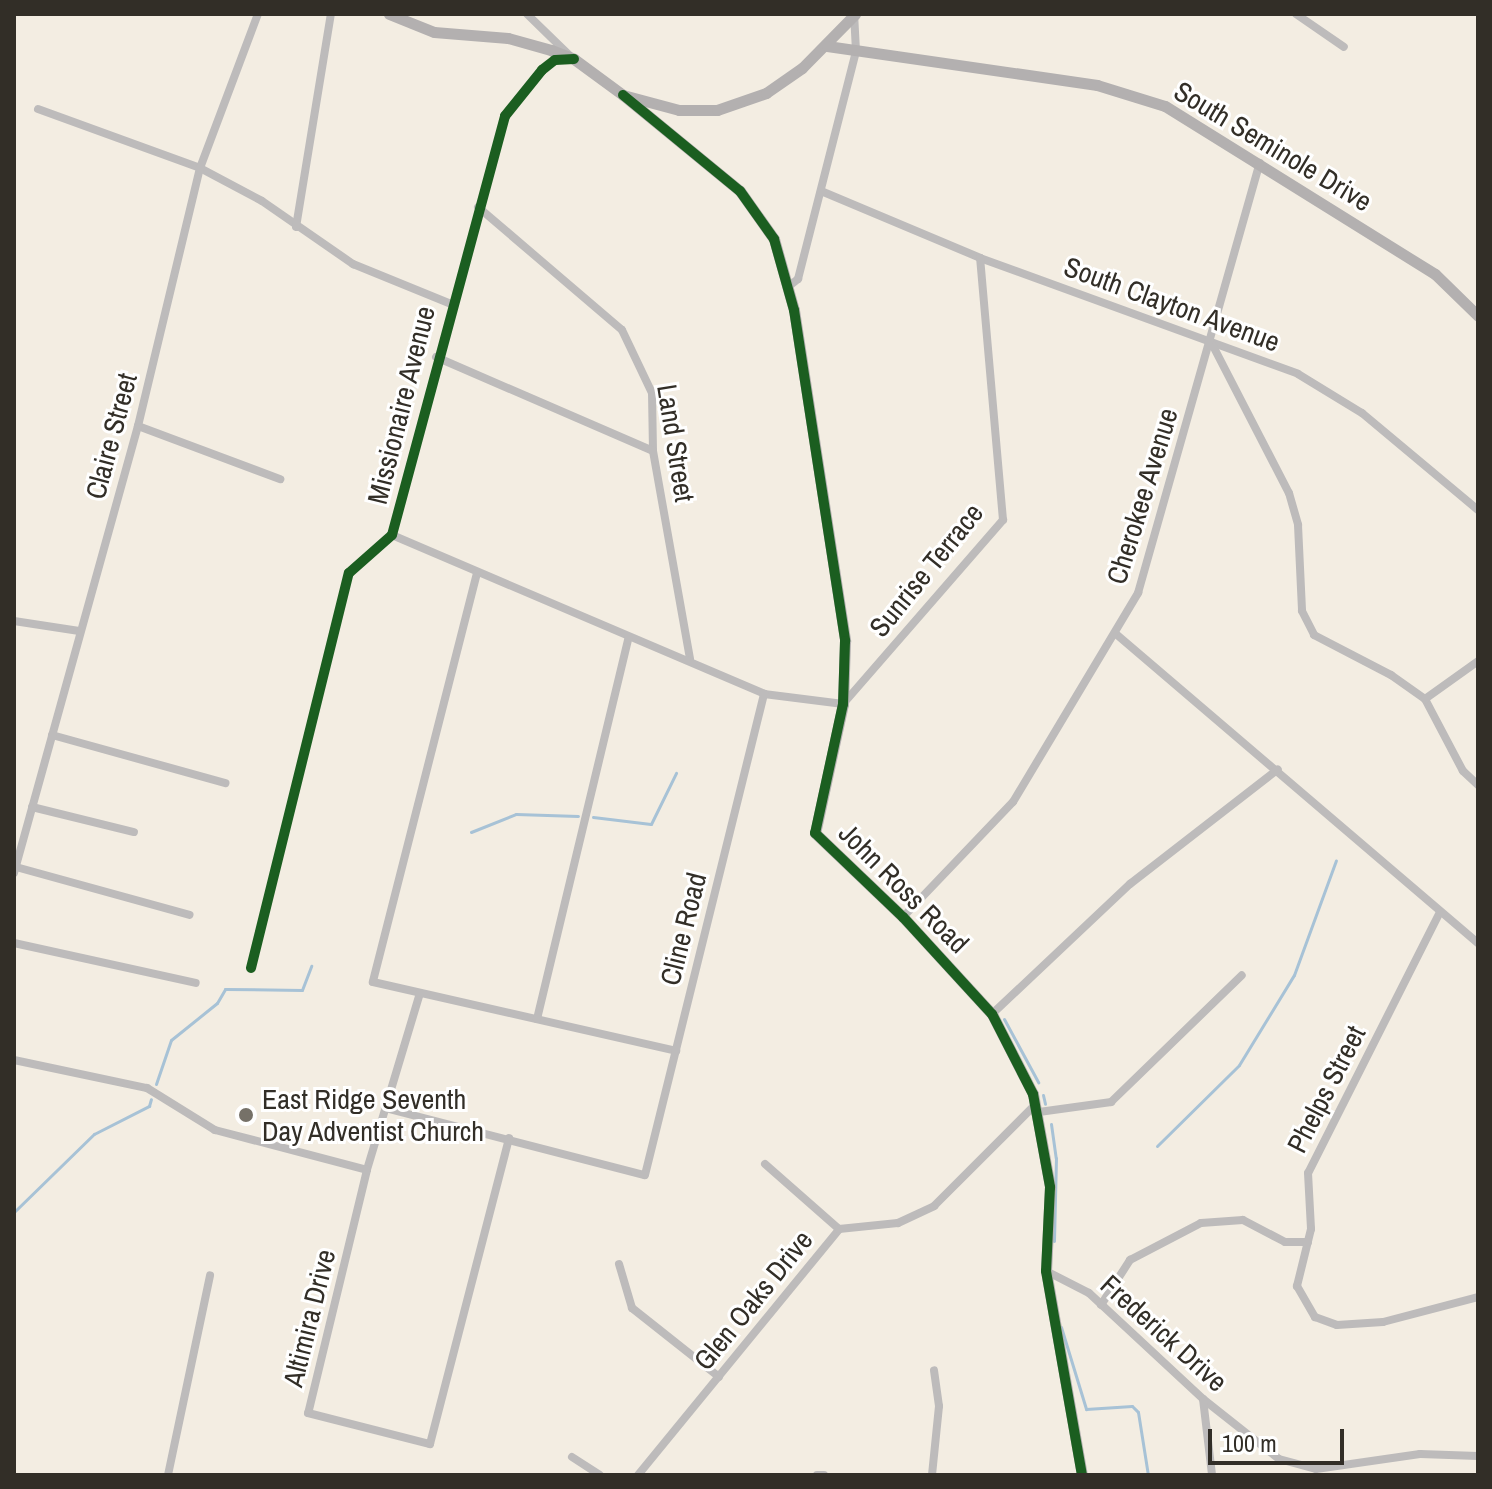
<!DOCTYPE html>
<html>
<head>
<meta charset="utf-8">
<style>
	body { margin:0 }
	#map { position:relative; width:1492px; height:1489px; overflow:hidden; background:#f3ede2; font-family:"Archivo Narrow",sans-serif }
	div>[style] { position:absolute }
	.stream>* { height:3px; margin:-1.5px; padding:0 1.5px; transform-origin:1.5px; border-radius:1.5px; background:#a7c2d6 }
	.street>* { height:8px; margin:-4px; padding:0 4px; transform-origin:4px; border-radius:4px; background:#bdbbbb }
	.secondary>* { height:11px; margin:-5.5px; padding:0 5.5px; transform-origin:5.5px; border-radius:5.5px; background:#b3b0b0 }
	.cycleway>* { height:10px; margin:-5px; padding:0 5px; transform-origin:5px; border-radius:5px; background:#1b5e20 }
	.dots>* { width:22px; height:22px; translate:-50% -50%; box-sizing:border-box; border:4px solid #fff; border-radius:50% }
	span { translate:-50% -50%; white-space:nowrap; text-align:center; line-height:1.15; -webkit-text-stroke:6px #fff; paint-order:stroke }
	.street-label { font-size:28px; color:#322e27 }
	.poi-label { font-size:28px; color:#322e27 }
	.left { translate:0 -50%; text-align:left }
	.frame { position:absolute; inset:0; border:16px solid #322e27; pointer-events:none }
	.scale { position:absolute; left:1208px; top:1429px; width:136px; height:36px; box-sizing:border-box; border:4px solid #322e27; border-top:0; padding-left:10px; font-size:24px; line-height:28px; white-space:nowrap; color:#322e27; -webkit-text-stroke:6px #fff; paint-order:stroke }
</style>
</head>
<body>
<div id="map">
	<div class="stream">
		<i style="left:593px;top:817px;width:58px;rotate:6.9deg"></i>
		<i style="left:651px;top:824px;width:57px;rotate:-63.9deg"></i>
		<i style="left:471px;top:832px;width:48px;rotate:-21.8deg"></i>
		<i style="left:516px;top:814px;width:62px;rotate:1.8deg"></i>
		<i style="left:1004px;top:1019px;width:72px;rotate:61.6deg"></i>
		<i style="left:156px;top:1084px;width:46px;rotate:-71.2deg"></i>
		<i style="left:171px;top:1040px;width:59px;rotate:-38.8deg"></i>
		<i style="left:217px;top:1003px;width:16px;rotate:-60deg"></i>
		<i style="left:225px;top:989px;width:77px;rotate:0.7deg"></i>
		<i style="left:302px;top:990px;width:26px;rotate:-69deg"></i>
		<i style="left:1043px;top:1095px;width:9px;rotate:77deg"></i>
		<i style="left:1051px;top:1124px;width:34px;rotate:82deg"></i>
		<i style="left:1056px;top:1158px;width:83px;rotate:91.4deg"></i>
		<i style="left:1157px;top:1146px;width:115px;rotate:-44.6deg"></i>
		<i style="left:1239px;top:1065px;width:105px;rotate:-58.6deg"></i>
		<i style="left:1294px;top:975px;width:122px;rotate:-69.9deg"></i>
		<i style="left:14px;top:1212px;width:112px;rotate:-44.3deg"></i>
		<i style="left:94px;top:1134px;width:62px;rotate:-27deg"></i>
		<i style="left:149px;top:1106px;width:7px;rotate:-74deg"></i>
		<i style="left:1061px;top:1327px;width:86px;rotate:73deg"></i>
		<i style="left:1086px;top:1409px;width:46px;rotate:-3.7deg"></i>
		<i style="left:1132px;top:1406px;width:8px;rotate:45deg"></i>
		<i style="left:1138px;top:1412px;width:64px;rotate:81deg"></i>
	</div>
	<div class="street">
		<i style="left:527px;top:14px;width:59px;rotate:44.3deg"></i>
		<i style="left:1296px;top:14px;width:58px;rotate:34.5deg"></i>
		<i style="left:38px;top:109px;width:172px;rotate:20deg"></i>
		<i style="left:200px;top:168px;width:70px;rotate:28deg"></i>
		<i style="left:262px;top:201px;width:111px;rotate:34.7deg"></i>
		<i style="left:353px;top:264px;width:106px;rotate:22.2deg"></i>
		<i style="left:821px;top:191px;width:173px;rotate:22.8deg"></i>
		<i style="left:980px;top:258px;width:338px;rotate:20deg"></i>
		<i style="left:1298px;top:374px;width:75px;rotate:31.4deg"></i>
		<i style="left:1362px;top:413px;width:151px;rotate:39.9deg"></i>
		<i style="left:478px;top:207px;width:189px;rotate:40.5deg"></i>
		<i style="left:622px;top:330px;width:70px;rotate:64.5deg"></i>
		<i style="left:652px;top:393px;width:58px;rotate:89deg"></i>
		<i style="left:653px;top:451px;width:211px;rotate:79.9deg"></i>
		<i style="left:296px;top:227px;width:216px;rotate:-80.7deg"></i>
		<i style="left:788px;top:287px;width:13px;rotate:-39deg"></i>
		<i style="left:798px;top:279px;width:235px;rotate:-75.7deg"></i>
		<i style="left:856px;top:51px;width:36px;rotate:-93deg"></i>
		<i style="left:1211px;top:342px;width:170px;rotate:62.7deg"></i>
		<i style="left:1289px;top:493px;width:33px;rotate:74deg"></i>
		<i style="left:1298px;top:525px;width:86px;rotate:87.3deg"></i>
		<i style="left:1302px;top:611px;width:27px;rotate:63deg"></i>
		<i style="left:1314px;top:635px;width:87px;rotate:27.5deg"></i>
		<i style="left:1391px;top:675px;width:42px;rotate:35.2deg"></i>
		<i style="left:1425px;top:699px;width:81px;rotate:62.2deg"></i>
		<i style="left:1463px;top:771px;width:21px;rotate:43deg"></i>
		<i style="left:436px;top:357px;width:236px;rotate:23.4deg"></i>
		<i style="left:138px;top:426px;width:152px;rotate:20.5deg"></i>
		<i style="left:392px;top:535px;width:405px;rotate:23.1deg"></i>
		<i style="left:764px;top:694px;width:80px;rotate:7.2deg"></i>
		<i style="left:843px;top:704px;width:244px;rotate:-49deg"></i>
		<i style="left:1003px;top:520px;width:263px;rotate:-95deg"></i>
		<i style="left:477px;top:573px;width:422px;rotate:104.3deg"></i>
		<i style="left:373px;top:982px;width:311px;rotate:12.8deg"></i>
		<i style="left:14px;top:621px;width:66px;rotate:8.7deg"></i>
		<i style="left:1116px;top:634px;width:476px;rotate:40.5deg"></i>
		<i style="left:1425px;top:699px;width:65px;rotate:-35.6deg"></i>
		<i style="left:52px;top:735px;width:180px;rotate:15.5deg"></i>
		<i style="left:32px;top:807px;width:105px;rotate:13.8deg"></i>
		<i style="left:16px;top:867px;width:180px;rotate:15.4deg"></i>
		<i style="left:14px;top:873px;width:464px;rotate:-74.5deg"></i>
		<i style="left:138px;top:426px;width:265px;rotate:-76.5deg"></i>
		<i style="left:200px;top:168px;width:165px;rotate:-69.4deg"></i>
		<i style="left:1440px;top:912px;width:292px;rotate:116.8deg"></i>
		<i style="left:1308px;top:1173px;width:56px;rotate:86.9deg"></i>
		<i style="left:1311px;top:1229px;width:59px;rotate:103.8deg"></i>
		<i style="left:1297px;top:1286px;width:36px;rotate:60deg"></i>
		<i style="left:1315px;top:1317px;width:23px;rotate:20deg"></i>
		<i style="left:1337px;top:1325px;width:46px;rotate:-3.7deg"></i>
		<i style="left:1383px;top:1322px;width:98px;rotate:-14.7deg"></i>
		<i style="left:903px;top:917px;width:159px;rotate:-46.3deg"></i>
		<i style="left:1013px;top:802px;width:244px;rotate:-59.1deg"></i>
		<i style="left:1138px;top:593px;width:447px;rotate:-74.2deg"></i>
		<i style="left:14px;top:943px;width:186px;rotate:12.4deg"></i>
		<i style="left:251px;top:968px;width:407px;rotate:-76.1deg"></i>
		<i style="left:349px;top:573px;width:57px;rotate:-41.5deg"></i>
		<i style="left:392px;top:535px;width:434px;rotate:-74.9deg"></i>
		<i style="left:505px;top:116px;width:59px;rotate:-51.2deg"></i>
		<i style="left:542px;top:70px;width:16px;rotate:-38deg"></i>
		<i style="left:555px;top:60px;width:14px"></i>
		<i style="left:420px;top:993px;width:185px;rotate:106.7deg"></i>
		<i style="left:367px;top:1170px;width:250px;rotate:103.6deg"></i>
		<i style="left:308px;top:1413px;width:126px;rotate:14.3deg"></i>
		<i style="left:430px;top:1444px;width:316px;rotate:-75.5deg"></i>
		<i style="left:992px;top:1014px;width:190px;rotate:-43.3deg"></i>
		<i style="left:1130px;top:884px;width:187px;rotate:-37.8deg"></i>
		<i style="left:537px;top:1019px;width:393px;rotate:-76.5deg"></i>
		<i style="left:14px;top:1060px;width:136px;rotate:11.9deg"></i>
		<i style="left:147px;top:1088px;width:80px;rotate:31.7deg"></i>
		<i style="left:215px;top:1130px;width:157px;rotate:14.7deg"></i>
		<i style="left:385px;top:1108px;width:268px;rotate:14.5deg"></i>
		<i style="left:645px;top:1175px;width:496px;rotate:-76.1deg"></i>
		<i style="left:1039px;top:1112px;width:73px;rotate:-7.9deg"></i>
		<i style="left:1111px;top:1102px;width:182px;rotate:-44.1deg"></i>
		<i style="left:765px;top:1164px;width:98px;rotate:41.3deg"></i>
		<i style="left:619px;top:1264px;width:46px;rotate:73.5deg"></i>
		<i style="left:632px;top:1308px;width:111px;rotate:38.4deg"></i>
		<i style="left:1046px;top:1271px;width:48px;rotate:27.1deg"></i>
		<i style="left:1089px;top:1293px;width:156px;rotate:42.9deg"></i>
		<i style="left:1203px;top:1399px;width:97px;rotate:38.3deg"></i>
		<i style="left:1279px;top:1459px;width:38px;rotate:15deg"></i>
		<i style="left:1316px;top:1469px;width:105px;rotate:-8.2deg"></i>
		<i style="left:1420px;top:1454px;width:58px;rotate:2deg"></i>
		<i style="left:1101px;top:1305px;width:54px;rotate:-57.2deg"></i>
		<i style="left:1130px;top:1260px;width:80px;rotate:-27.5deg"></i>
		<i style="left:1201px;top:1223px;width:42px;rotate:-4.1deg"></i>
		<i style="left:1243px;top:1220px;width:47px;rotate:27.6deg"></i>
		<i style="left:1285px;top:1242px;width:23px"></i>
		<i style="left:1203px;top:1399px;width:77px;rotate:83.2deg"></i>
		<i style="left:572px;top:1457px;width:33px;rotate:33deg"></i>
		<i style="left:168px;top:1475px;width:204px;rotate:-78.1deg"></i>
		<i style="left:638px;top:1475px;width:318px;rotate:-50.7deg"></i>
		<i style="left:839px;top:1229px;width:59px;rotate:-5.8deg"></i>
		<i style="left:898px;top:1223px;width:40px;rotate:-25deg"></i>
		<i style="left:934px;top:1206px;width:144px;rotate:-45deg"></i>
		<i style="left:817px;top:1475px;width:7px"></i>
		<i style="left:932px;top:1475px;width:69px;rotate:-84.2deg"></i>
		<i style="left:939px;top:1406px;width:36px;rotate:-98deg"></i>
	</div>
	<div class="secondary">
		<i style="left:389px;top:14px;width:48px;rotate:21.8deg"></i>
		<i style="left:434px;top:32px;width:74px;rotate:4.6deg"></i>
		<i style="left:508px;top:38px;width:45px;rotate:15.6deg"></i>
		<i style="left:551px;top:50px;width:25px;rotate:21deg"></i>
		<i style="left:574px;top:59px;width:61px;rotate:36.3deg"></i>
		<i style="left:623px;top:95px;width:58px;rotate:15deg"></i>
		<i style="left:679px;top:110px;width:38px"></i>
		<i style="left:717px;top:110px;width:52px;rotate:-19.1deg"></i>
		<i style="left:766px;top:93px;width:44px;rotate:-34.8deg"></i>
		<i style="left:802px;top:68px;width:76px;rotate:-45.5deg"></i>
		<i style="left:827px;top:46px;width:273px;rotate:8.2deg"></i>
		<i style="left:1097px;top:85px;width:71px;rotate:17.2deg"></i>
		<i style="left:1165px;top:106px;width:318px;rotate:31.9deg"></i>
		<i style="left:1435px;top:274px;width:60px;rotate:44.3deg"></i>
		<i style="left:623px;top:95px;width:151px;rotate:39.4deg"></i>
		<i style="left:740px;top:191px;width:59px;rotate:54.7deg"></i>
		<i style="left:774px;top:239px;width:74px;rotate:74.3deg"></i>
		<i style="left:794px;top:310px;width:335px;rotate:81.2deg"></i>
		<i style="left:845px;top:641px;width:63px;rotate:91.8deg"></i>
		<i style="left:843px;top:704px;width:132px;rotate:102.2deg"></i>
		<i style="left:815px;top:833px;width:122px;rotate:43.7deg"></i>
		<i style="left:903px;top:917px;width:132px;rotate:47.5deg"></i>
		<i style="left:992px;top:1014px;width:90px;rotate:62.9deg"></i>
		<i style="left:1033px;top:1094px;width:95px;rotate:79.6deg"></i>
		<i style="left:1050px;top:1187px;width:84px;rotate:92.7deg"></i>
		<i style="left:1046px;top:1271px;width:207px;rotate:80deg"></i>
	</div>
	<div class="cycleway">
		<i style="left:623px;top:95px;width:151px;rotate:39.4deg"></i>
		<i style="left:740px;top:191px;width:59px;rotate:54.7deg"></i>
		<i style="left:774px;top:239px;width:74px;rotate:74.3deg"></i>
		<i style="left:794px;top:310px;width:335px;rotate:81.2deg"></i>
		<i style="left:845px;top:641px;width:63px;rotate:91.8deg"></i>
		<i style="left:843px;top:704px;width:132px;rotate:102.2deg"></i>
		<i style="left:815px;top:833px;width:122px;rotate:43.7deg"></i>
		<i style="left:903px;top:917px;width:132px;rotate:47.5deg"></i>
		<i style="left:992px;top:1014px;width:90px;rotate:62.9deg"></i>
		<i style="left:1033px;top:1094px;width:95px;rotate:79.6deg"></i>
		<i style="left:1050px;top:1187px;width:84px;rotate:92.7deg"></i>
		<i style="left:1046px;top:1271px;width:207px;rotate:80deg"></i>
		<i style="left:251px;top:968px;width:407px;rotate:-76.1deg"></i>
		<i style="left:349px;top:573px;width:57px;rotate:-41.5deg"></i>
		<i style="left:392px;top:535px;width:434px;rotate:-74.9deg"></i>
		<i style="left:505px;top:116px;width:59px;rotate:-51.2deg"></i>
		<i style="left:542px;top:70px;width:16px;rotate:-38deg"></i>
		<i style="left:555px;top:60px;width:19px;rotate:-3deg"></i>
	</div>
	<div class="dots">
		<i style="left:246px;top:1115px;background:#767168"></i>
	</div>
	<div class="street-label">
		<span style="left:1273px;top:146px;rotate:31deg">South Seminole Drive</span>
		<span style="left:1172px;top:304px;rotate:20deg">South Clayton Avenue</span>
		<span style="left:401px;top:405px;rotate:-76deg">Missionaire Avenue</span>
		<span style="left:111px;top:436px;rotate:-75deg">Claire Street</span>
		<span style="left:676px;top:443px;rotate:81deg">Land Street</span>
		<span style="left:1142px;top:496px;rotate:-73deg">Cherokee Avenue</span>
		<span style="left:926px;top:570px;rotate:-51deg">Sunrise Terrace</span>
		<span style="left:904px;top:888px;rotate:45deg">John Ross Road</span>
		<span style="left:683px;top:929px;rotate:-76deg">Cline Road</span>
		<span style="left:1326px;top:1089px;rotate:-63deg">Phelps Street</span>
		<span style="left:753px;top:1300px;rotate:-51deg">Glen Oaks Drive</span>
		<span style="left:309px;top:1318px;rotate:-76deg">Altimira Drive</span>
		<span style="left:1164px;top:1333px;rotate:42deg">Frederick Drive</span>
	</div>
	<div class="poi-label">
		<span class="left" style="left:262px;top:1115px">East Ridge Seventh<br>Day Adventist Church</span>
	</div>
	<div class="frame"></div>
	<div class="scale">100 m</div>
</div>
</body>
</html>
